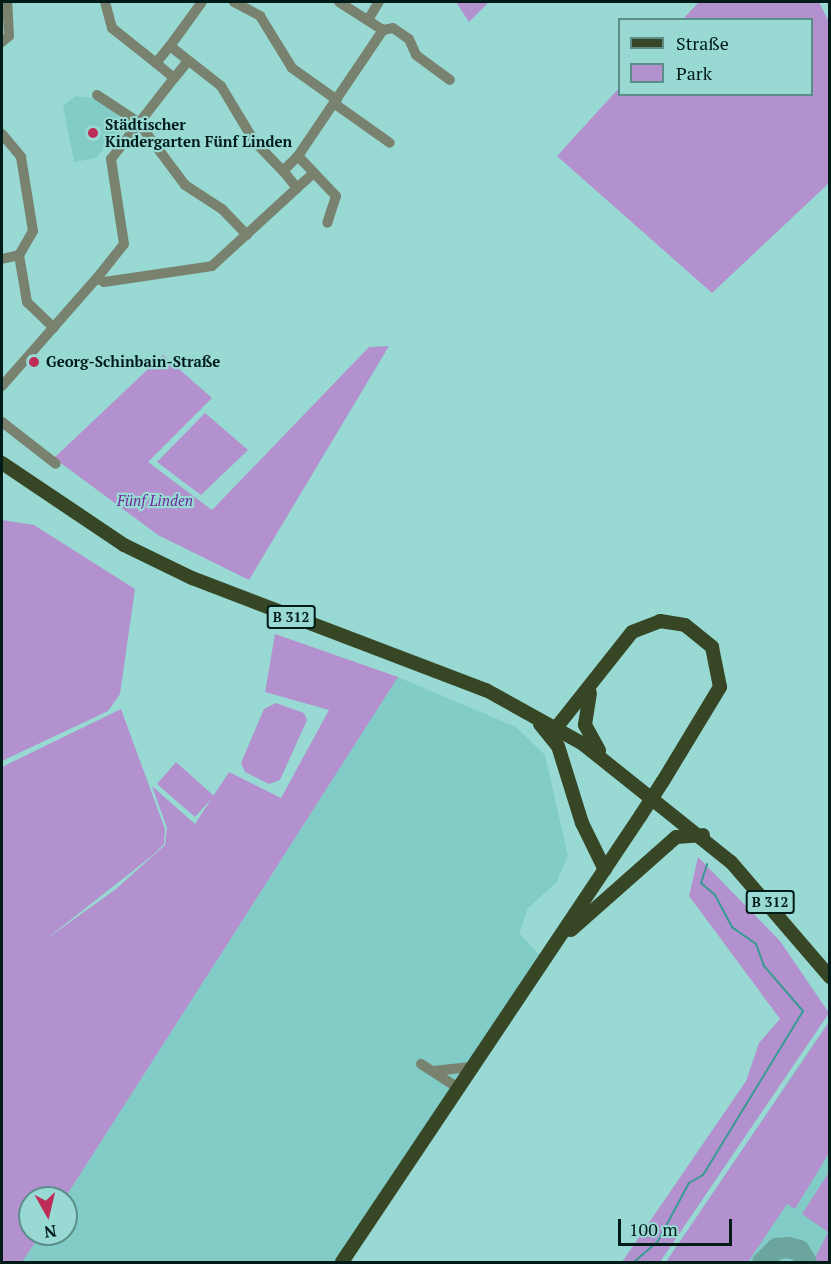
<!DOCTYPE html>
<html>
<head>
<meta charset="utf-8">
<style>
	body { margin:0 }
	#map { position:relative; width:831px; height:1264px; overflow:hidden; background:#98dad3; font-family:"PT Serif",serif }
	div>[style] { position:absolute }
	.built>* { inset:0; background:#81ccc6 }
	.green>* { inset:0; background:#b291ce }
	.stream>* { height:2px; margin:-1px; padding:0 1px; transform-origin:1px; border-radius:1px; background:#389a93 }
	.taxiway>* { height:21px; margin:-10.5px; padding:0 10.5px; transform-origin:10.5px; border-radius:10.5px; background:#6ca49e }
	.minor>* { height:10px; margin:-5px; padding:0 5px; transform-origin:5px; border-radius:5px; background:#79826f }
	.major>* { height:14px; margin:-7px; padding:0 7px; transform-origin:7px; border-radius:7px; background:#374624 }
	.major-bridge>* { height:14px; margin:-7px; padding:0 7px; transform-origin:7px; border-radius:7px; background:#374624 }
	.dots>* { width:16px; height:16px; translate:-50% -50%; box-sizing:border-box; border:3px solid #98dad3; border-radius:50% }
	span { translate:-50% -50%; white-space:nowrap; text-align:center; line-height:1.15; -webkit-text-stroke:4.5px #98dad3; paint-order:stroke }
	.shield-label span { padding:2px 4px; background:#98dad3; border:2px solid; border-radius:4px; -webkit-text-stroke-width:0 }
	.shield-label { font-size:14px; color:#011b19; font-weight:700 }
	.poi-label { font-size:15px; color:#011b19; font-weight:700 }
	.left { translate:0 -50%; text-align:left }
	.park-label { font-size:15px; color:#70299e; font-style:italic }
	.frame { position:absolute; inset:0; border:3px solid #011b19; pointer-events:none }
	.legend { position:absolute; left:618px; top:18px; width:195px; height:78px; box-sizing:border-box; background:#98dad3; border:2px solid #5c8e89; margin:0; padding:8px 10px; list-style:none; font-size:18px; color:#011b19 }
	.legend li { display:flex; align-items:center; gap:12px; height:30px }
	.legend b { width:30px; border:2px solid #5c8e89 }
	.north { position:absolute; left:18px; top:1186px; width:60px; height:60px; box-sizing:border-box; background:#98dad3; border:2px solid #5c8e89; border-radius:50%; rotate:172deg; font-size:16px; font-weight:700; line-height:24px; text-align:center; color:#011b19 }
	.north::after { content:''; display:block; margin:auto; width:21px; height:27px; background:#bd2d58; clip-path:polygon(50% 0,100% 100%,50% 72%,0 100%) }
	.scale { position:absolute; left:618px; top:1219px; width:114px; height:27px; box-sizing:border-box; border:3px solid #011b19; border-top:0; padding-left:8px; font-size:18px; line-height:21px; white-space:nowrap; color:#011b19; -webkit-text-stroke:4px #98dad3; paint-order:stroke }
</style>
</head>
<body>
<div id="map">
	<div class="built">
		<i style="clip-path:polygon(75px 96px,99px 99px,121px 118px,117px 123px,123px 128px,96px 158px,74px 162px,63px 106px)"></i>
		<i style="clip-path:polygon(398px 677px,516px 727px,545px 755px,568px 856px,556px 883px,528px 908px,519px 933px,545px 961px,340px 1262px,22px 1262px,41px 1234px,66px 1234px,65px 1198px)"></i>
		<i style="clip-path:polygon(829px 1022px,829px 1262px,666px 1262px,825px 1027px)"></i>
	</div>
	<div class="green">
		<i style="clip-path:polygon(456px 2px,489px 2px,469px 22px)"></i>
		<i style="clip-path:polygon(699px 2px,819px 2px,830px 24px,829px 183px,712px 293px,557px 156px,619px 88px,620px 94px,812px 94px,812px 20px,683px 19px)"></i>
		<i style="clip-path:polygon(389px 346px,249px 580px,158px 535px,54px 458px,163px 355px,212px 398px,148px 462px,212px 510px,369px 347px)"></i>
		<i style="clip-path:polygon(205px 413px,248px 450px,201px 495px,157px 462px)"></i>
		<i style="clip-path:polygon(2px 520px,34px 525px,135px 589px,120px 694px,108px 711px,2px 761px)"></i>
		<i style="clip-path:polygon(275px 634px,398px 677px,65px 1198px,30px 1198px,30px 1234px,41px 1234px,22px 1262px,2px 1262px,2px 767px,121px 709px,165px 829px,164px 844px,153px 855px,45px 940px,116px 889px,165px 845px,167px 828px,152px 786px,195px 824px,229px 772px,281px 798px,329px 710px,265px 692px)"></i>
		<i style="clip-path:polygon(276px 703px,304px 713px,307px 720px,280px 780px,269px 784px,245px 772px,241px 763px,264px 709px)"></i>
		<i style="clip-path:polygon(176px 762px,214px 796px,195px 817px,157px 784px)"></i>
		<i style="clip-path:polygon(698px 857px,780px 941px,829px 1013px,660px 1262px,622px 1262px,746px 1081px,759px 1043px,780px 1019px,689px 896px)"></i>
		<i style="clip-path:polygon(829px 1022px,829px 1153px,795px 1209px,787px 1204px,748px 1262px,666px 1262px)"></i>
		<i style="clip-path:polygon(829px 1172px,829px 1262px,813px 1262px,828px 1232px,802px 1214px)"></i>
	</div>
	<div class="stream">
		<i style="left:634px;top:1262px;width:32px;rotate:-41deg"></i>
		<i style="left:658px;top:1241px;width:66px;rotate:-61.9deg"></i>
		<i style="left:689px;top:1183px;width:16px;rotate:-30deg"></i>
		<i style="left:703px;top:1175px;width:192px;rotate:-58.6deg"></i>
		<i style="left:803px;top:1011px;width:60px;rotate:-130.9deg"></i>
		<i style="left:764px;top:966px;width:23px;rotate:-110deg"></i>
		<i style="left:756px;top:944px;width:29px;rotate:-145deg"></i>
		<i style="left:732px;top:927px;width:36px;rotate:-118deg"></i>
		<i style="left:715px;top:895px;width:18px;rotate:-139deg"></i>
		<i style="left:701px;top:883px;width:20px;rotate:-72deg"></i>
	</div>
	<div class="taxiway">
		<i style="left:762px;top:1262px;width:20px;rotate:-45deg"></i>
		<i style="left:776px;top:1248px;width:12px;rotate:-5deg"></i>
		<i style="left:788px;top:1247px;width:11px;rotate:15deg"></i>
		<i style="left:799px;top:1250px;width:14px;rotate:60deg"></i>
	</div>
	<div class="minor">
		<i style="left:105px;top:2px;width:27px;rotate:75deg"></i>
		<i style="left:112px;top:28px;width:56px;rotate:38.5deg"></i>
		<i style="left:234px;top:2px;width:30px;rotate:28deg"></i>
		<i style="left:260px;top:16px;width:61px;rotate:58.4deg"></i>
		<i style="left:292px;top:68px;width:55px;rotate:35.4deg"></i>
		<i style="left:339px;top:2px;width:52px;rotate:32.5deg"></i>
		<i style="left:368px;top:20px;width:21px;rotate:-59deg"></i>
		<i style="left:2px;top:42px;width:9px;rotate:-41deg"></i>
		<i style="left:9px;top:36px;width:34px;rotate:-93deg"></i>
		<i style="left:170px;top:46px;width:54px;rotate:-54deg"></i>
		<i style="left:188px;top:61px;width:22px;rotate:129deg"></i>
		<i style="left:174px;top:78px;width:23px;rotate:-140deg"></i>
		<i style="left:156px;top:63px;width:22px;rotate:-51deg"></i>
		<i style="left:170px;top:46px;width:65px;rotate:38.1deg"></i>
		<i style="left:221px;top:86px;width:64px;rotate:59deg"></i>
		<i style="left:254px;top:141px;width:42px;rotate:46deg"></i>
		<i style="left:97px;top:95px;width:49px;rotate:33.4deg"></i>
		<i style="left:138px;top:122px;width:79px;rotate:53.3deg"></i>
		<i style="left:185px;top:185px;width:44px;rotate:33deg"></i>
		<i style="left:222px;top:209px;width:36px;rotate:46deg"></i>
		<i style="left:335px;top:104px;width:67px;rotate:35.3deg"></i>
		<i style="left:2px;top:134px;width:30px;rotate:50deg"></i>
		<i style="left:21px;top:157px;width:75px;rotate:80.8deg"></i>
		<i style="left:33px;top:231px;width:28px;rotate:120deg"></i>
		<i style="left:19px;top:255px;width:48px;rotate:80.3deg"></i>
		<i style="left:27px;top:302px;width:37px;rotate:44deg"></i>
		<i style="left:298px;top:156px;width:152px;rotate:-56deg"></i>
		<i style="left:383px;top:30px;width:10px;rotate:-11deg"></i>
		<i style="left:393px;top:28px;width:19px;rotate:35deg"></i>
		<i style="left:409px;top:39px;width:17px;rotate:66deg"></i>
		<i style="left:416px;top:55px;width:42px;rotate:36.3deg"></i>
		<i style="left:314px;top:173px;width:23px;rotate:139deg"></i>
		<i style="left:297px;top:188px;width:22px;rotate:-129deg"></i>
		<i style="left:283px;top:171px;width:21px;rotate:-45deg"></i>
		<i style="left:298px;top:156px;width:55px;rotate:46.5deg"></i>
		<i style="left:336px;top:196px;width:28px;rotate:108deg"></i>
		<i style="left:2px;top:259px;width:17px;rotate:-13deg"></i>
		<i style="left:97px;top:278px;width:43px;rotate:-51.5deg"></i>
		<i style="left:124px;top:244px;width:86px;rotate:-98.7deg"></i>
		<i style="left:111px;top:159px;width:103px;rotate:-52.1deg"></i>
		<i style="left:2px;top:386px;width:144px;rotate:-48.7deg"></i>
		<i style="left:97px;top:278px;width:8px;rotate:30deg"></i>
		<i style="left:104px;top:282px;width:109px;rotate:-8.4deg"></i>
		<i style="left:212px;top:266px;width:115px;rotate:-42.5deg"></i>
		<i style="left:2px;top:422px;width:68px;rotate:37.9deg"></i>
		<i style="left:421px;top:1064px;width:43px;rotate:32.6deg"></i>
		<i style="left:433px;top:1071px;width:38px;rotate:-6deg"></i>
	</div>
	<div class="major">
		<i style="left:2px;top:463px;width:147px;rotate:33.9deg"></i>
		<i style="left:124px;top:545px;width:76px;rotate:25.9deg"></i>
		<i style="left:192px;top:578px;width:315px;rotate:20.9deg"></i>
		<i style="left:486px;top:690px;width:111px;rotate:29.1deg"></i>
		<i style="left:583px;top:744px;width:189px;rotate:38.6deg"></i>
		<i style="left:731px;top:862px;width:152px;rotate:49.3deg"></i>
		<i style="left:590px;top:693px;width:32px;rotate:99deg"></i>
		<i style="left:585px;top:725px;width:29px;rotate:61deg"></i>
		<i style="left:540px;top:724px;width:28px;rotate:51deg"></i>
		<i style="left:558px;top:746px;width:81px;rotate:72.7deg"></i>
		<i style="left:582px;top:823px;width:52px;rotate:63.9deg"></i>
		<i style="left:556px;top:728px;width:122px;rotate:-51.6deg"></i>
		<i style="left:632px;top:632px;width:30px;rotate:-21deg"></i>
		<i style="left:660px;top:621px;width:25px;rotate:9deg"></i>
		<i style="left:685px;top:625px;width:35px;rotate:39deg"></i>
		<i style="left:712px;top:647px;width:41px;rotate:78.7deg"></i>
		<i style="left:720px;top:687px;width:110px;rotate:121.2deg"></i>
		<i style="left:571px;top:930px;width:140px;rotate:-41.5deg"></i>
		<i style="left:676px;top:837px;width:27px;rotate:-4deg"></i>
		<i style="left:342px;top:1262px;width:538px;rotate:-56.22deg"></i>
	</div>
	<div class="major-bridge">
		<i style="left:641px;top:815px;width:40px;rotate:-57.1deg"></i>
	</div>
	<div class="dots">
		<i style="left:93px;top:133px;background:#bd2d58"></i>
		<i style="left:34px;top:362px;background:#bd2d58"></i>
	</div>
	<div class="shield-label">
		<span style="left:291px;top:617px">B 312</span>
		<span style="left:770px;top:902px">B 312</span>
	</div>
	<div class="poi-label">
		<span class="left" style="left:105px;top:133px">Städtischer<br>Kindergarten Fünf Linden</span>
		<span class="left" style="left:46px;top:362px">Georg-Schinbain-Straße</span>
	</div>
	<div class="park-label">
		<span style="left:155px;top:501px">Fünf Linden</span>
	</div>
	<div class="frame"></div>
	<ul class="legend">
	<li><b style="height:8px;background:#374624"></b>Straße</li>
	<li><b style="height:16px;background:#b291ce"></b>Park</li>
	</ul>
	<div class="north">N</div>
	<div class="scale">100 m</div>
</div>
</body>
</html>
